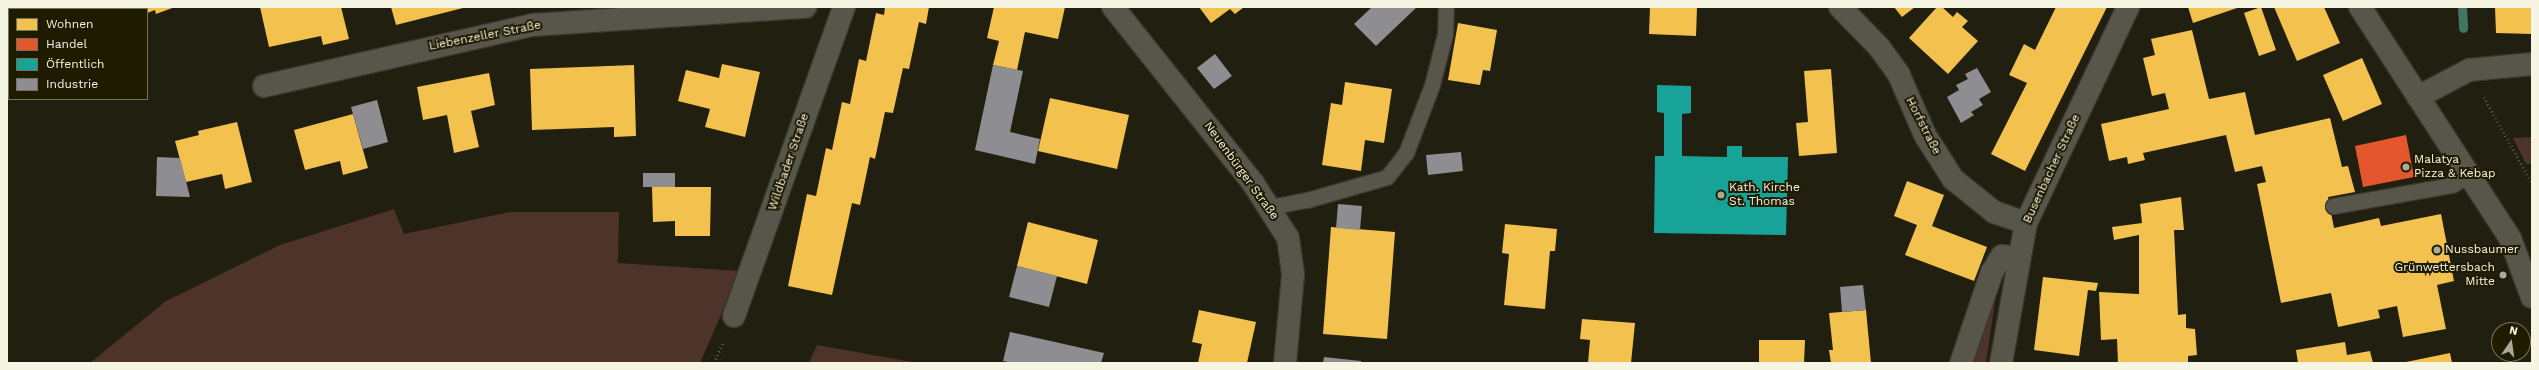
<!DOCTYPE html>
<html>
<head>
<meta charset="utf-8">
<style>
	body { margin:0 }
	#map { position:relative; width:2539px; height:370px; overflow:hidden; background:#211f0f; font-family:"Work Sans",sans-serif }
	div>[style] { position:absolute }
	.green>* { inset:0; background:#4d332a }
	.homes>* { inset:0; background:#f2c14e }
	.shops>* { inset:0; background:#e4572e }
	.public>* { inset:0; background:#17a398 }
	.industry>* { inset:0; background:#8d8d92 }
	.stream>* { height:9px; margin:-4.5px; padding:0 4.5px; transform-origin:4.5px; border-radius:4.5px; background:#407763 }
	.path>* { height:2.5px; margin-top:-1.25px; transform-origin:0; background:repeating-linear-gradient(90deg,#525146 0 1px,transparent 0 4px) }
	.roads { filter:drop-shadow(1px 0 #39372d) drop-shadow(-1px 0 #39372d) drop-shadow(0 1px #39372d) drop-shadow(0 -1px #39372d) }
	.lane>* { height:15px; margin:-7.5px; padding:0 7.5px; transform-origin:7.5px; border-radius:7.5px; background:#58564b }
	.street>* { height:22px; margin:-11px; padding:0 11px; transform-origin:11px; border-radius:11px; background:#58564b }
	.secondary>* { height:22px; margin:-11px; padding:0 11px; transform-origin:11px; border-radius:11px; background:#58564b }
	.dots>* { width:11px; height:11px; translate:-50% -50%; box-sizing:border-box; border:2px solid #1f1b01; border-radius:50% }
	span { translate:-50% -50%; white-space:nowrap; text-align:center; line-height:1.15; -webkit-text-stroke:4px #1f1b01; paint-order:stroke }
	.street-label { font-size:12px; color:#f6f5e4 }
	.poi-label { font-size:12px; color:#f6f5e4 }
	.left { translate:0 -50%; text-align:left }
	.right { translate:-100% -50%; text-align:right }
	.frame { position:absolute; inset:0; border:8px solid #f6f5e4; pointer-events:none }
	.legend { position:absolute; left:8px; top:8px; width:140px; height:92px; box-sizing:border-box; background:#1f1b01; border:1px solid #75725c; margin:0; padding:5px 7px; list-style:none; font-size:12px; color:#f6f5e4 }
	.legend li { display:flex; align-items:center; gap:8px; height:20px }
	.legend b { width:20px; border:1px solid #75725c }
	.north { position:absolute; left:2491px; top:322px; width:40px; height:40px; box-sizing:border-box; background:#1f1b01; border:1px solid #75725c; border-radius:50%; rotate:13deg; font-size:11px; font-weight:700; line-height:16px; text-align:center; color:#f6f5e4 }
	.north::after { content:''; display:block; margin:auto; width:14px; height:18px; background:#abaa99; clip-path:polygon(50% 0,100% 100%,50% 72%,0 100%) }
</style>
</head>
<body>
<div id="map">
	<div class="green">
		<i style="clip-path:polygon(2532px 137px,2532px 164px,2526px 164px,2513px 138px)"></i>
		<i style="clip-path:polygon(394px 209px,404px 234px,510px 212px,619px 212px,618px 263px,740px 271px,700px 363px,90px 363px,166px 301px,280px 245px)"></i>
		<i style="clip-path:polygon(1990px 300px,1995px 301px,1986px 363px,1969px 363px)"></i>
		<i style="clip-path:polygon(817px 345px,918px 363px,809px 363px)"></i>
	</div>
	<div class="homes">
		<i style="clip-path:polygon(7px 7px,31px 9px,9px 9px,7px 50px)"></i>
		<i style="clip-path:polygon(98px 7px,175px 7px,156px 14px,155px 10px,147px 13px,147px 9px,93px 9px)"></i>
		<i style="clip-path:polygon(260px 7px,341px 7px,349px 39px,323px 45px,321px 36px,269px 47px)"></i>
		<i style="clip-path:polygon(391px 7px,463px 7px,463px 8px,396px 25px)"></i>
		<i style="clip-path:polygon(885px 7px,929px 7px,926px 24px,919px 22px,909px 69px,903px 68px,893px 113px,885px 112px,875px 159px,870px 157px,860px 205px,852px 203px,832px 295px,788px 286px,807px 194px,816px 196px,826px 148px,832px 150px,842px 102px,850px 104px,859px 59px,866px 61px,876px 13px,884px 15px)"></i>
		<i style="clip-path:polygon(994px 7px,1065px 7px,1058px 39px,1025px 32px,1017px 70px,993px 65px,999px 41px,987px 38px)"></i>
		<i style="clip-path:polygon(1199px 7px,1244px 7px,1235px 14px,1230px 9px,1211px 23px)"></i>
		<i style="clip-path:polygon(1650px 7px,1697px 7px,1696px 36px,1649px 34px)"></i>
		<i style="clip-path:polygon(1894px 7px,1915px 7px,1902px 17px)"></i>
		<i style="clip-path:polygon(1937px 7px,1942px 7px,1953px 17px,1957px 12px,1968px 21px,1962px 27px,1978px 41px,1948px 74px,1909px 38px)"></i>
		<i style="clip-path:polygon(2056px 7px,2107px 7px,2025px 171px,1991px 154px,2027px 83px,2009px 75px,2024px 44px,2035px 50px)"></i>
		<i style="clip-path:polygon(2188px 7px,2240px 7px,2193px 23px)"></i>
		<i style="clip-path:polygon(2261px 7px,2276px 50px,2259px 56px,2244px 13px)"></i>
		<i style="clip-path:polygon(2274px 7px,2324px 7px,2340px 43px,2297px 61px)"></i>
		<i style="clip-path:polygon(2495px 7px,2532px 7px,2532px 34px,2496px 33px)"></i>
		<i style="clip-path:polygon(1458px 23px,1497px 30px,1490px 71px,1483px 70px,1480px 85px,1448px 80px)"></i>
		<i style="clip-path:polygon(2192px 30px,2209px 99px,2245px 92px,2255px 135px,2330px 118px,2342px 167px,2348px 166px,2355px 192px,2328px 197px,2334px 228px,2379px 218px,2381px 226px,2441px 214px,2454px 281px,2437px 285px,2446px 329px,2403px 337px,2397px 306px,2378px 310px,2380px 318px,2338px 327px,2331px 293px,2281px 303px,2257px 184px,2266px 182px,2262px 166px,2235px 172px,2226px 135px,2143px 153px,2145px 160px,2128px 164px,2127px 157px,2109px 161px,2101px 124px,2169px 109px,2165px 93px,2152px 96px,2143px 58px,2155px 55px,2151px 39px)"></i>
		<i style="clip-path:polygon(2362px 58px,2382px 104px,2343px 121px,2323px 75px)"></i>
		<i style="clip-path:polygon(722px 64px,760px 72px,745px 137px,705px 127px,710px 109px,678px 101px,686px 70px,719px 78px)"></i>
		<i style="clip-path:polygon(634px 65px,636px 136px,614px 137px,614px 127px,532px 130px,530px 69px)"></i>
		<i style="clip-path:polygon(1831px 69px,1837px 153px,1799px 156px,1796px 123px,1808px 122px,1804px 71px)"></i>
		<i style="clip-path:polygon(489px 73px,495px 105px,471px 111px,479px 147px,454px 153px,447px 115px,423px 120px,417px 87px)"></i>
		<i style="clip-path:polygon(1345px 82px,1392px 89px,1384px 143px,1365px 140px,1361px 171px,1322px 165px,1331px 103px,1342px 105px)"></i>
		<i style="clip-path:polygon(1050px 98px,1129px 115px,1117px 169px,1038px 151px)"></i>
		<i style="clip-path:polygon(353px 114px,368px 168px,343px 175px,340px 161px,305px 170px,294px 130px)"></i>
		<i style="clip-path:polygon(237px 122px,252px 182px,225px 189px,222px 174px,186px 182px,175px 141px,199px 135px,198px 131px)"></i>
		<i style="clip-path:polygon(1907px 181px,1944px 195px,1932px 226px,1987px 247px,1974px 281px,1905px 255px,1917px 225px,1894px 216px)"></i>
		<i style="clip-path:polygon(652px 187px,711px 187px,710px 236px,675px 236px,675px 221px,653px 222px)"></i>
		<i style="clip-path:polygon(2181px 197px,2184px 230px,2174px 230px,2178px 315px,2186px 314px,2186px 328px,2195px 329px,2197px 355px,2188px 356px,2188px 363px,2118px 363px,2117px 339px,2101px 340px,2099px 292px,2139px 294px,2139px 235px,2114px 240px,2112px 227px,2142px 223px,2140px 204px)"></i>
		<i style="clip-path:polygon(1028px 222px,1098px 240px,1087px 284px,1017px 266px)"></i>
		<i style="clip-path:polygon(1505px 224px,1557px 229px,1555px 251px,1550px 251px,1545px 309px,1504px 305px,1509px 254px,1502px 253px)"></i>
		<i style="clip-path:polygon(1331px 227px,1395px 232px,1387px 339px,1323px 334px)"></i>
		<i style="clip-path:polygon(2043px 277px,2098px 283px,2096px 291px,2088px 290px,2079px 356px,2034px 350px)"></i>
		<i style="clip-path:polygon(1199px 310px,1256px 322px,1247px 363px,1198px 363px,1202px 344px,1192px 342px)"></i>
		<i style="clip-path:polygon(1866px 310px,1871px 363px,1831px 363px,1829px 350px,1833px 350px,1829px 313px)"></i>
		<i style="clip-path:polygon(1582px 319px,1635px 323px,1631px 363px,1588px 363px,1590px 340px,1580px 339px)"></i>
		<i style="clip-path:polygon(1759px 340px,1805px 340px,1804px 363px,1759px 363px)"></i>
		<i style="clip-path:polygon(2345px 342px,2347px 355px,2370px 351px,2373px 363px,2298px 363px,2296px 350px)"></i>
		<i style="clip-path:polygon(2450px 353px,2452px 363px,2406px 363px,2406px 362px)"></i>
	</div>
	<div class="shops">
		<i style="clip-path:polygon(2406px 135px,2414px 177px,2363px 187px,2355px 146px)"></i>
	</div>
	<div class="public">
		<i style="clip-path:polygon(1657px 85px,1691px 86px,1691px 113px,1682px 114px,1682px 156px,1727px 157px,1727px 146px,1742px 146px,1742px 157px,1788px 157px,1786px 235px,1654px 233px,1655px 156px,1664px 156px,1664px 113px,1657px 112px)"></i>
	</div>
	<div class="industry">
		<i style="clip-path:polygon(30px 7px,51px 7px,51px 8px,31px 9px)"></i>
		<i style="clip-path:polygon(1372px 7px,1417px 7px,1376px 46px,1354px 24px)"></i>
		<i style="clip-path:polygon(1215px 54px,1232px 76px,1214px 89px,1197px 68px)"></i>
		<i style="clip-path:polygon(993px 65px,1023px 71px,1010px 132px,1040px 139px,1035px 164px,975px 150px)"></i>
		<i style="clip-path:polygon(1977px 68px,1991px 92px,1979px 99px,1983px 105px,1971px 112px,1974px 115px,1961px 123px,1947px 97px,1959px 90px,1956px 85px,1968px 79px,1965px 74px)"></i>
		<i style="clip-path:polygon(377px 100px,388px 142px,363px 149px,351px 107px)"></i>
		<i style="clip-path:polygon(1461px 152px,1463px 171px,1428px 175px,1426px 155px)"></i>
		<i style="clip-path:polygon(157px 157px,180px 158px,190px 197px,156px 196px)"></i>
		<i style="clip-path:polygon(643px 173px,675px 173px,675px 187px,643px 187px)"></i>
		<i style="clip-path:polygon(1338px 204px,1362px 206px,1360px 230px,1336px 228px)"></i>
		<i style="clip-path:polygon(1017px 266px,1057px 276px,1049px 307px,1009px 297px)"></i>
		<i style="clip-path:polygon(1863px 285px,1866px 310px,1842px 312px,1840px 287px)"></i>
		<i style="clip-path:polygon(1010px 332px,1104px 353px,1101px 363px,1014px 363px,1003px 361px)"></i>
		<i style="clip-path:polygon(1324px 357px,1361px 361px,1361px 363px,1323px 363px)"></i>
	</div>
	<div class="stream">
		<i style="left:2462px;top:7px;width:21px;rotate:87deg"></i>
	</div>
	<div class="path">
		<i style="left:2484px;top:97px;width:98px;rotate:60.8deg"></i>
		<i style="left:714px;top:363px;width:23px;rotate:-67deg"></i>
	</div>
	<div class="roads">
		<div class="lane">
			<i style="left:2333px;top:206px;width:121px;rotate:-10deg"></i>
			<i style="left:2452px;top:185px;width:21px;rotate:-31deg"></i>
			<i style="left:1270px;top:207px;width:38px;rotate:-11deg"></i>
			<i style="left:1307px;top:200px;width:83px;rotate:-16deg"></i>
			<i style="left:1387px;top:177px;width:31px;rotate:-52deg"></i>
			<i style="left:1406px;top:153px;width:73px;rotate:-69.1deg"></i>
			<i style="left:1432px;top:85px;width:53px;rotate:-75.7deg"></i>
			<i style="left:1445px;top:34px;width:26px;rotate:-88deg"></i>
		</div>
		<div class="street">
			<i style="left:1113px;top:7px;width:225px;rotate:51.5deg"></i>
			<i style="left:1253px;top:183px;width:65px;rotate:57.5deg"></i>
			<i style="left:1288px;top:238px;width:37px;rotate:82deg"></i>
			<i style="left:1293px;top:275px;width:88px;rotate:95.2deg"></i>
			<i style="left:1840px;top:7px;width:56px;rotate:45.7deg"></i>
			<i style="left:1879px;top:47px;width:34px;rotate:54deg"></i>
			<i style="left:1899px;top:75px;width:65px;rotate:66.6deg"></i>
			<i style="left:1925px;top:135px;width:52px;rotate:57.5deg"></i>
			<i style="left:1953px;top:179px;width:53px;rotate:38.8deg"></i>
			<i style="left:1994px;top:212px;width:34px;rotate:19deg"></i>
			<i style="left:264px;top:86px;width:275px;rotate:-12.8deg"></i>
			<i style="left:532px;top:25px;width:274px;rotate:-3.8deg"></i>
			<i style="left:2418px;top:97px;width:58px;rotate:-27.9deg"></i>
			<i style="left:2469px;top:70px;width:63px;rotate:-5.4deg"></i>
			<i style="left:734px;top:316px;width:328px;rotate:-70.4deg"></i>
			<i style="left:1961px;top:363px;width:96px;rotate:-71.2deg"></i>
			<i style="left:1992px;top:272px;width:19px;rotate:-58deg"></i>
			<i style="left:2002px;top:256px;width:17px;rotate:7deg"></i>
			<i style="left:2001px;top:363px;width:142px;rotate:-79.9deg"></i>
			<i style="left:2026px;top:223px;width:239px;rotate:-64.7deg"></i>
		</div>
		<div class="secondary">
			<i style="left:2360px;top:7px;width:275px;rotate:57deg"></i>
			<i style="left:2510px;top:238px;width:63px;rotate:69.6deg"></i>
		</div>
	</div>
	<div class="dots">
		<i style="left:2406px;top:167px;background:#abaa99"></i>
		<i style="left:1721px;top:195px;background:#abaa99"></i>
		<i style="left:2437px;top:250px;background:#abaa99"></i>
		<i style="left:2503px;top:275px;background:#abaa99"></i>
	</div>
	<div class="street-label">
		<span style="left:485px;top:36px;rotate:-11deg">Liebenzeller Straße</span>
		<span style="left:1923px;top:126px;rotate:63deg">Horfstraße</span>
		<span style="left:789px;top:162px;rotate:-71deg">Wildbader Straße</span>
		<span style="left:2052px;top:169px;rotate:-65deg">Busenbacher Straße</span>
		<span style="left:1241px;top:171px;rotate:54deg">Neuenbürger Straße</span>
	</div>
	<div class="poi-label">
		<span class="left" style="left:2414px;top:167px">Malatya<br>Pizza &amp; Kebap</span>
		<span class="left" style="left:1729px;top:195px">Kath. Kirche<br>St. Thomas</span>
		<span class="left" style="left:2445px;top:250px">Nussbaumer</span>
		<span class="right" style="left:2495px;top:275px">Grünwettersbach<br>Mitte</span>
	</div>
	<div class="frame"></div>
	<ul class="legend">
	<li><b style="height:11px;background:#f2c14e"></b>Wohnen</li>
	<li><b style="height:11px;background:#e4572e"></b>Handel</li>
	<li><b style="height:11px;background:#17a398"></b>Öffentlich</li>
	<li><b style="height:11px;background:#8d8d92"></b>Industrie</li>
	</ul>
	<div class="north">N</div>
</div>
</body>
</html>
